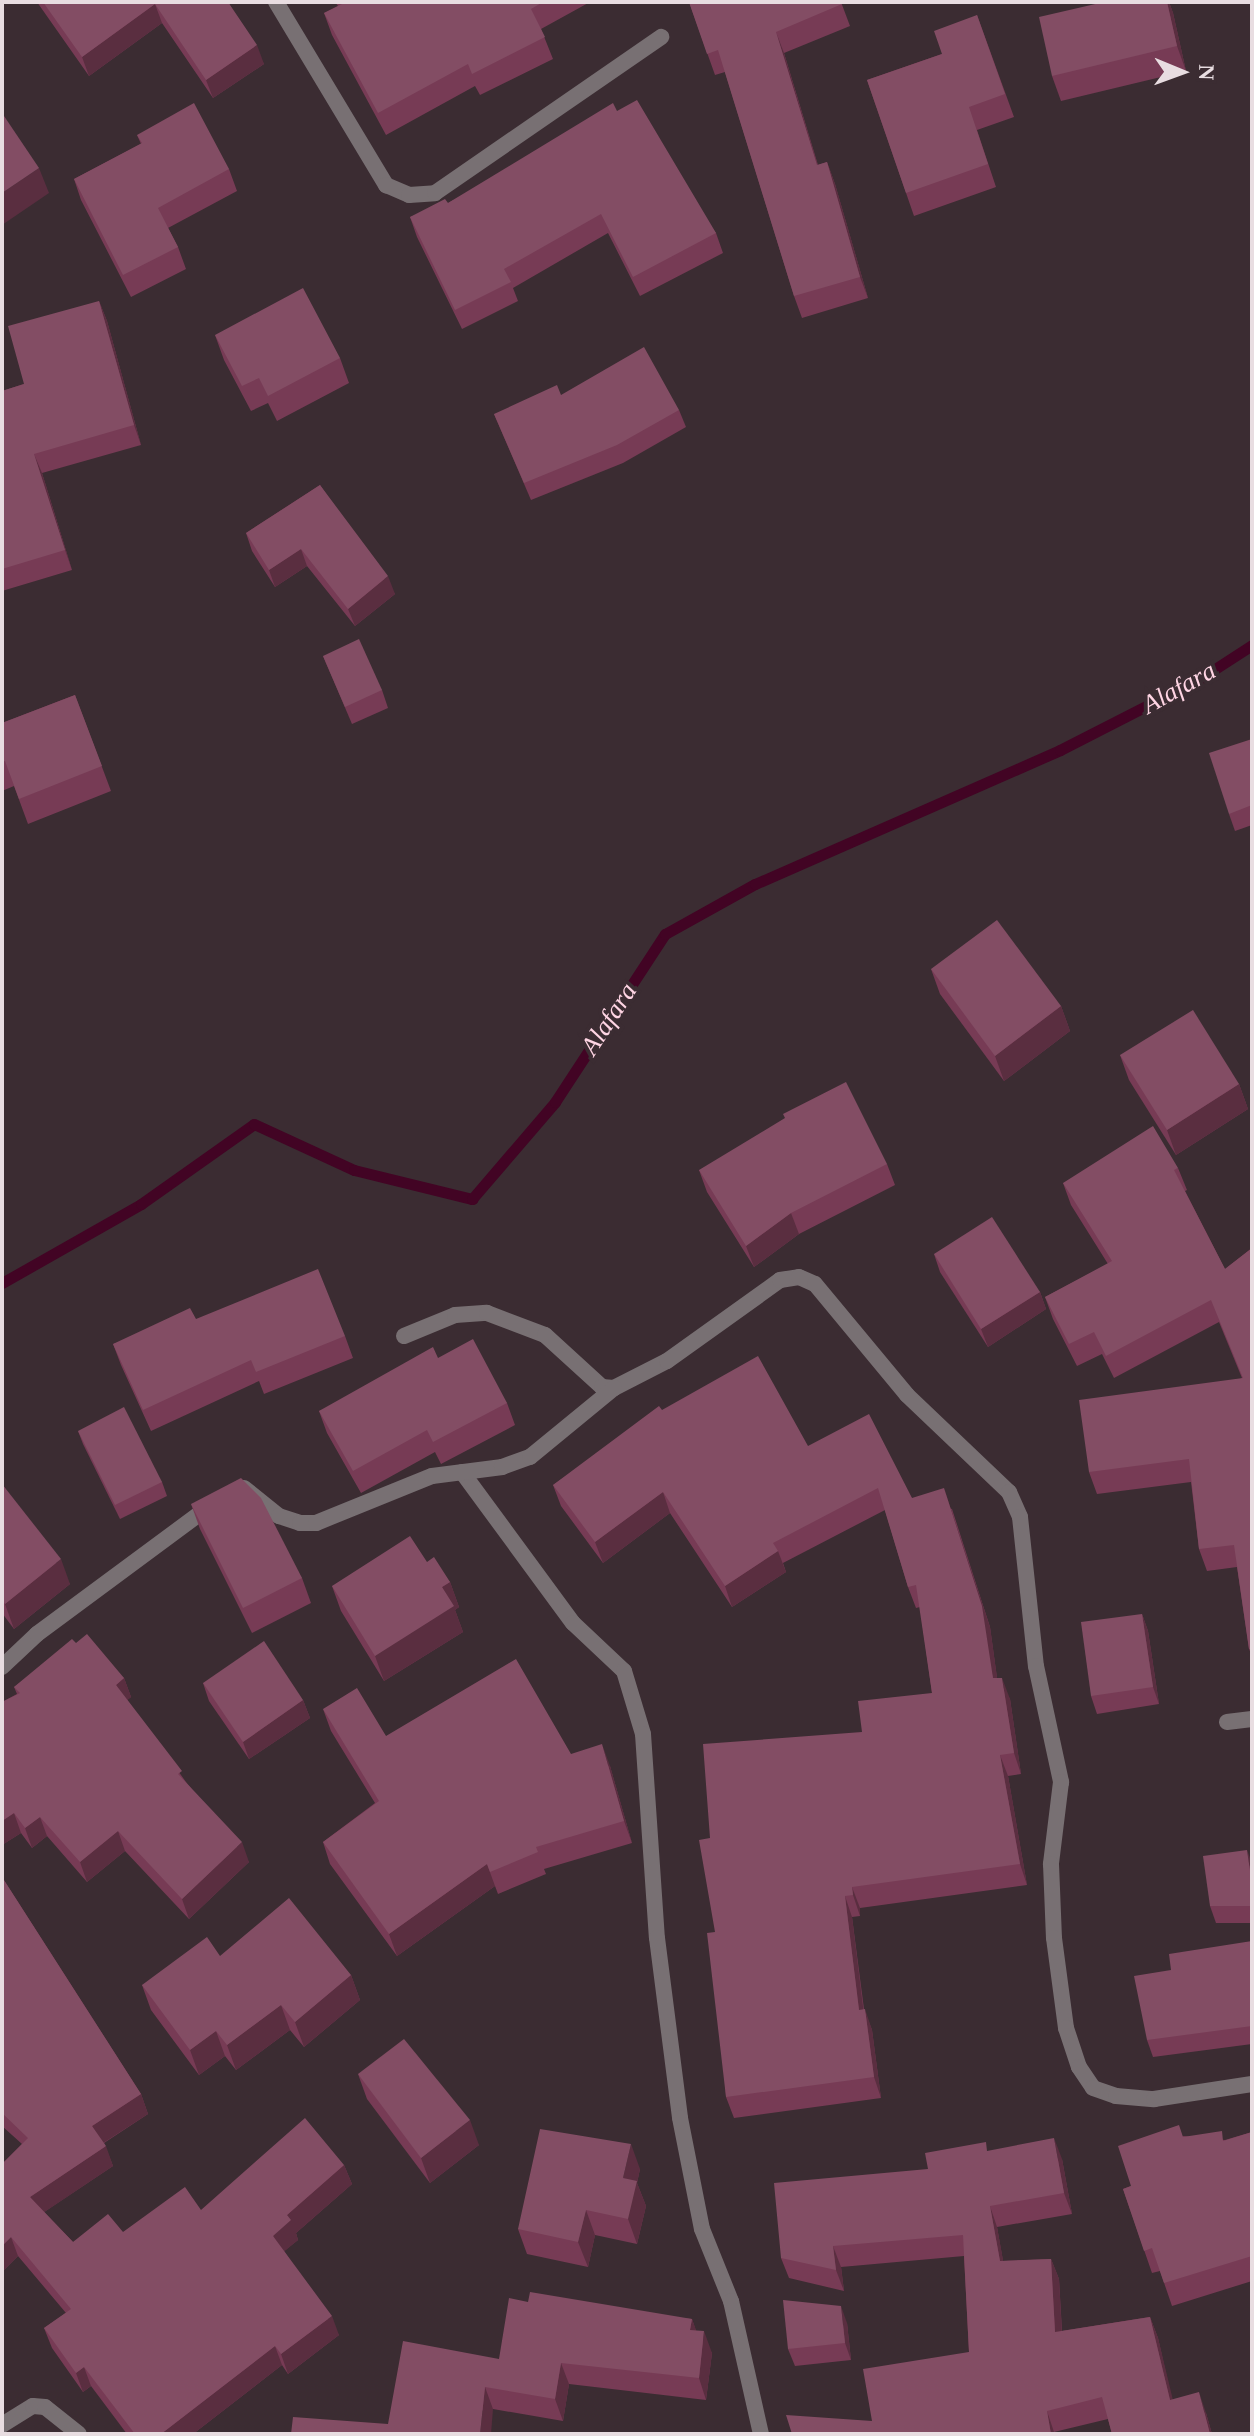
<!DOCTYPE html>
<html>
<head>
<meta charset="utf-8">
<style>
	body { margin:0 }
	#map { position:relative; width:1254px; height:2436px; overflow:hidden; background:#3b2c32; font-family:Georgia,serif }
	div>[style] { position:absolute }
	.stream>* { height:11px; margin:-5.5px; padding:0 5.5px; transform-origin:5.5px; border-radius:5.5px; background:#420424 }
	.minor>* { height:16px; margin:-8px; padding:0 8px; transform-origin:8px; border-radius:8px; background:#787073 }
	.wall>* { inset:0; background:#773b55 }
	.shaded-wall>* { inset:0; background:#5a2e40 }
	.building>* { inset:0; background:#834d64 }
	span { translate:-50% -50%; white-space:nowrap; text-align:center; line-height:1.15; -webkit-text-stroke:8px #3b2c32; paint-order:stroke }
	.water-label { font-size:26px; color:#ffd5e4; font-style:italic }
	.frame { position:absolute; inset:0; border:4px solid #e8dde1; pointer-events:none }
	.north { position:absolute; left:1142px; top:32px; width:80px; height:80px; -webkit-text-stroke:6px #3b2c32; paint-order:stroke; rotate:91deg; font-size:22px; font-weight:700; line-height:32px; text-align:center; color:#e8dde1 }
	.north::after { content:''; display:block; margin:auto; width:28px; height:36px; background:#e8dde1; clip-path:polygon(50% 0,100% 100%,50% 72%,0 100%) }
</style>
</head>
<body>
<div id="map">
	<div class="stream">
		<i style="left:2px;top:1283px;width:160px;rotate:-29.6deg"></i>
		<i style="left:141px;top:1204px;width:138px;rotate:-35.3deg"></i>
		<i style="left:254px;top:1124px;width:110px;rotate:24.7deg"></i>
		<i style="left:354px;top:1170px;width:122px;rotate:13.8deg"></i>
		<i style="left:472px;top:1199px;width:128px;rotate:-49.4deg"></i>
		<i style="left:555px;top:1102px;width:201px;rotate:-56.8deg"></i>
		<i style="left:665px;top:934px;width:103px;rotate:-29.1deg"></i>
		<i style="left:755px;top:884px;width:333px;rotate:-23.7deg"></i>
		<i style="left:1060px;top:750px;width:158px;rotate:-27.1deg"></i>
		<i style="left:1201px;top:678px;width:61px;rotate:-32.9deg"></i>
	</div>
	<div class="minor">
		<i style="left:276px;top:2px;width:214px;rotate:59deg"></i>
		<i style="left:386px;top:185px;width:25px;rotate:23deg"></i>
		<i style="left:409px;top:195px;width:26px;rotate:-4deg"></i>
		<i style="left:435px;top:193px;width:275px;rotate:-34.6deg"></i>
		<i style="left:404px;top:1336px;width:55px;rotate:-22.4deg"></i>
		<i style="left:455px;top:1315px;width:32px;rotate:-4deg"></i>
		<i style="left:487px;top:1313px;width:62px;rotate:20.8deg"></i>
		<i style="left:545px;top:1335px;width:77px;rotate:42.4deg"></i>
		<i style="left:602px;top:1387px;width:12px;rotate:5deg"></i>
		<i style="left:614px;top:1388px;width:59px;rotate:-27deg"></i>
		<i style="left:667px;top:1361px;width:139px;rotate:-35.6deg"></i>
		<i style="left:780px;top:1280px;width:19px;rotate:-9deg"></i>
		<i style="left:799px;top:1277px;width:17px;rotate:24deg"></i>
		<i style="left:815px;top:1284px;width:144px;rotate:50.3deg"></i>
		<i style="left:907px;top:1395px;width:141px;rotate:43.6deg"></i>
		<i style="left:1009px;top:1492px;width:27px;rotate:66deg"></i>
		<i style="left:1020px;top:1517px;width:150px;rotate:83.9deg"></i>
		<i style="left:1036px;top:1666px;width:119px;rotate:77.8deg"></i>
		<i style="left:1061px;top:1782px;width:83px;rotate:97deg"></i>
		<i style="left:1051px;top:1864px;width:74px;rotate:87.7deg"></i>
		<i style="left:1054px;top:1938px;width:91px;rotate:82.4deg"></i>
		<i style="left:1066px;top:2028px;width:41px;rotate:71.6deg"></i>
		<i style="left:1079px;top:2067px;width:25px;rotate:56deg"></i>
		<i style="left:1093px;top:2088px;width:24px;rotate:19deg"></i>
		<i style="left:1116px;top:2096px;width:38px;rotate:5deg"></i>
		<i style="left:1154px;top:2099px;width:99px;rotate:-8.7deg"></i>
		<i style="left:462px;top:1472px;width:187px;rotate:53.7deg"></i>
		<i style="left:573px;top:1623px;width:70px;rotate:43.3deg"></i>
		<i style="left:624px;top:1671px;width:66px;rotate:73.2deg"></i>
		<i style="left:643px;top:1734px;width:204px;rotate:86.1deg"></i>
		<i style="left:657px;top:1938px;width:181px;rotate:82.7deg"></i>
		<i style="left:680px;top:2118px;width:113px;rotate:78.8deg"></i>
		<i style="left:702px;top:2229px;width:78px;rotate:68.1deg"></i>
		<i style="left:731px;top:2301px;width:136px;rotate:77.3deg"></i>
		<i style="left:244px;top:1488px;width:45px;rotate:38.7deg"></i>
		<i style="left:279px;top:1516px;width:22px;rotate:18deg"></i>
		<i style="left:300px;top:1523px;width:16px"></i>
		<i style="left:316px;top:1523px;width:125px;rotate:-22.1deg"></i>
		<i style="left:432px;top:1476px;width:71px;rotate:-7.3deg"></i>
		<i style="left:502px;top:1467px;width:30px;rotate:-20deg"></i>
		<i style="left:530px;top:1457px;width:109px;rotate:-39.4deg"></i>
		<i style="left:2px;top:1667px;width:48px;rotate:-43.3deg"></i>
		<i style="left:37px;top:1634px;width:219px;rotate:-36.5deg"></i>
		<i style="left:1227px;top:1722px;width:25px;rotate:-7deg"></i>
		<i style="left:2px;top:2425px;width:36px;rotate:-32deg"></i>
		<i style="left:33px;top:2406px;width:12px;rotate:5deg"></i>
		<i style="left:45px;top:2407px;width:43px;rotate:38.5deg"></i>
	</div>
	<div class="wall">
		<i style="clip-path:polygon(37px 2px,228px 2px,264px 64px,213px 98px,162px 23px,89px 76px)"></i>
		<i style="clip-path:polygon(335px 2px,590px 2px,541px 29px,553px 59px,480px 95px,475px 86px,386px 135px,332px 35px,324px 13px,338px 6px)"></i>
		<i style="clip-path:polygon(689px 2px,841px 2px,850px 26px,784px 53px,818px 165px,827px 162px,835px 184px,868px 298px,802px 318px,794px 296px,725px 72px,715px 75px)"></i>
		<i style="clip-path:polygon(1104px 2px,1169px 2px,1173px 13px,1186px 71px,1061px 101px,1052px 76px)"></i>
		<i style="clip-path:polygon(977px 15px,1014px 117px,977px 130px,996px 187px,914px 216px,867px 80px,942px 54px)"></i>
		<i style="clip-path:polygon(617px 111px,716px 233px,723px 253px,640px 296px,608px 233px,513px 288px,518px 301px,462px 329px,417px 237px,410px 217px,448px 203px)"></i>
		<i style="clip-path:polygon(137px 135px,229px 169px,237px 191px,168px 228px,178px 247px,186px 269px,131px 297px,81px 200px,74px 179px,141px 144px)"></i>
		<i style="clip-path:polygon(99px 301px,107px 321px,141px 445px,42px 473px,72px 570px,2px 591px,2px 391px,24px 384px)"></i>
		<i style="clip-path:polygon(215px 335px,340px 358px,349px 383px,277px 421px,268px 403px,251px 411px,224px 360px)"></i>
		<i style="clip-path:polygon(679px 410px,686px 427px,623px 463px,531px 500px,494px 414px)"></i>
		<i style="clip-path:polygon(320px 485px,395px 594px,355px 626px,307px 566px,275px 587px,252px 551px,246px 533px)"></i>
		<i style="clip-path:polygon(323px 656px,382px 690px,388px 708px,352px 724px)"></i>
		<i style="clip-path:polygon(75px 695px,111px 791px,28px 824px,14px 786px,2px 791px,2px 723px)"></i>
		<i style="clip-path:polygon(1252px 739px,1252px 825px,1235px 831px,1229px 814px)"></i>
		<i style="clip-path:polygon(931px 969px,1061px 1006px,1070px 1031px,1004px 1081px,940px 994px)"></i>
		<i style="clip-path:polygon(1120px 1055px,1239px 1084px,1248px 1109px,1176px 1155px,1129px 1080px)"></i>
		<i style="clip-path:polygon(887px 1164px,895px 1185px,799px 1234px,754px 1267px,707px 1192px,699px 1170px)"></i>
		<i style="clip-path:polygon(1178px 1168px,1187px 1190px,1185px 1191px,1225px 1269px,1252px 1248px,1252px 1656px,1249px 1649px,1237px 1567px,1207px 1571px,1199px 1549px,1191px 1482px,1097px 1494px,1089px 1472px,1242px 1378px,1219px 1322px,1114px 1378px,1102px 1354px,1077px 1366px,1053px 1319px,1045px 1297px,1108px 1264px,1071px 1205px,1063px 1183px)"></i>
		<i style="clip-path:polygon(934px 1254px,1040px 1292px,1046px 1309px,988px 1347px,940px 1272px)"></i>
		<i style="clip-path:polygon(196px 1319px,345px 1336px,353px 1358px,264px 1394px,259px 1381px,151px 1431px,121px 1365px,113px 1344px)"></i>
		<i style="clip-path:polygon(438px 1358px,507px 1403px,515px 1425px,441px 1464px,435px 1452px,361px 1493px,327px 1433px,319px 1411px)"></i>
		<i style="clip-path:polygon(662px 1410px,808px 1446px,912px 1498px,952px 1509px,990px 1627px,997px 1678px,1010px 1699px,1021px 1774px,1008px 1776px,1027px 1885px,860px 1908px,860px 1916px,852px 1917px,864px 2009px,872px 2030px,881px 2098px,734px 2118px,726px 2097px,710px 1838px,862px 1732px,932px 1693px,920px 1607px,916px 1608px,908px 1587px,885px 1510px,783px 1563px,786px 1572px,732px 1607px,670px 1513px,603px 1563px,561px 1506px,553px 1485px)"></i>
		<i style="clip-path:polygon(78px 1431px,162px 1482px,167px 1496px,120px 1519px,83px 1444px)"></i>
		<i style="clip-path:polygon(2px 1484px,70px 1584px,14px 1629px,2px 1613px)"></i>
		<i style="clip-path:polygon(191px 1504px,302px 1578px,311px 1603px,252px 1633px,200px 1529px)"></i>
		<i style="clip-path:polygon(427px 1562px,450px 1582px,459px 1607px,455px 1610px,463px 1632px,384px 1681px,341px 1611px,332px 1586px)"></i>
		<i style="clip-path:polygon(1142px 1614px,1148px 1631px,1159px 1704px,1097px 1714px,1091px 1696px)"></i>
		<i style="clip-path:polygon(76px 1643px,124px 1678px,131px 1697px,127px 1700px,186px 1782px,249px 1862px,189px 1919px,125px 1851px,87px 1882px,47px 1836px,32px 1848px,21px 1833px,2px 1845px,2px 1702px,17px 1694px,14px 1687px)"></i>
		<i style="clip-path:polygon(203px 1683px,303px 1700px,310px 1718px,249px 1759px,209px 1701px)"></i>
		<i style="clip-path:polygon(323px 1709px,386px 1736px,571px 1754px,610px 1766px,632px 1843px,544px 1869px,546px 1874px,498px 1894px,495px 1886px,397px 1956px,330px 1864px,323px 1842px,375px 1803px,331px 1731px)"></i>
		<i style="clip-path:polygon(1252px 1863px,1252px 1923px,1216px 1923px,1210px 1906px)"></i>
		<i style="clip-path:polygon(2px 1877px,141px 2094px,148px 2114px,104px 2143px,113px 2166px,44px 2212px,73px 2242px,123px 2232px,201px 2210px,344px 2165px,352px 2184px,296px 2233px,298px 2240px,284px 2251px,339px 2335px,288px 2374px,282px 2365px,193px 2434px,127px 2434px,91px 2386px,83px 2392px,52px 2348px,44px 2328px,66px 2313px,18px 2256px,2px 2272px,2px 2164px,22px 2144px,2px 2126px)"></i>
		<i style="clip-path:polygon(1252px 1941px,1252px 2044px,1153px 2057px,1147px 2040px)"></i>
		<i style="clip-path:polygon(220px 1956px,351px 1975px,360px 2000px,304px 2047px,290px 2030px,236px 2070px,225px 2056px,199px 2075px,151px 2010px,142px 1985px)"></i>
		<i style="clip-path:polygon(358px 2074px,479px 2145px,430px 2183px,367px 2099px)"></i>
		<i style="clip-path:polygon(1252px 2132px,1252px 2281px,1172px 2306px,1160px 2271px,1152px 2273px,1123px 2189px,1131px 2186px,1183px 2136px,1225px 2140px)"></i>
		<i style="clip-path:polygon(989px 2151px,1062px 2159px,1072px 2214px,997px 2227px,1003px 2261px,1051px 2259px,1059px 2279px,1062px 2331px,1150px 2317px,1158px 2338px,1172px 2400px,1206px 2413px,1212px 2434px,1112px 2434px,1108px 2419px,1054px 2432px,872px 2421px,969px 2352px,964px 2256px,841px 2267px,844px 2291px,789px 2278px,781px 2258px,928px 2169px)"></i>
		<i style="clip-path:polygon(640px 2169px,637px 2183px,646px 2206px,637px 2244px,595px 2235px,588px 2267px,527px 2254px,518px 2229px)"></i>
		<i style="clip-path:polygon(528px 2302px,692px 2319px,696px 2331px,712px 2353px,706px 2400px,569px 2384px,563px 2421px,493px 2409px,388px 2424px,499px 2359px)"></i>
		<i style="clip-path:polygon(847px 2323px,851px 2360px,795px 2366px,788px 2349px)"></i>
	</div>
	<div class="shaded-wall">
		<i style="clip-path:polygon(1167px 2px,1169px 2px,1173px 13px,1186px 71px,1177px 46px)"></i>
		<i style="clip-path:polygon(155px 4px,162px 23px,89px 76px,82px 57px)"></i>
		<i style="clip-path:polygon(776px 32px,784px 53px,824px 187px,817px 165px)"></i>
		<i style="clip-path:polygon(257px 45px,264px 64px,213px 98px,206px 80px)"></i>
		<i style="clip-path:polygon(827px 162px,835px 184px,868px 298px,860px 277px)"></i>
		<i style="clip-path:polygon(39px 168px,49px 193px,2px 225px,2px 193px)"></i>
		<i style="clip-path:polygon(99px 301px,107px 321px,141px 445px,134px 425px)"></i>
		<i style="clip-path:polygon(34px 454px,42px 473px,72px 570px,65px 550px)"></i>
		<i style="clip-path:polygon(301px 549px,307px 566px,275px 587px,269px 570px)"></i>
		<i style="clip-path:polygon(388px 576px,395px 594px,355px 626px,348px 609px)"></i>
		<i style="clip-path:polygon(1061px 1006px,1070px 1031px,1004px 1081px,995px 1056px)"></i>
		<i style="clip-path:polygon(1239px 1084px,1248px 1109px,1176px 1155px,1167px 1130px)"></i>
		<i style="clip-path:polygon(791px 1213px,799px 1234px,754px 1267px,746px 1246px)"></i>
		<i style="clip-path:polygon(1040px 1292px,1046px 1309px,988px 1347px,981px 1329px)"></i>
		<i style="clip-path:polygon(944px 1488px,990px 1627px,1000px 1699px,993px 1678px)"></i>
		<i style="clip-path:polygon(663px 1492px,670px 1513px,603px 1563px,595px 1542px)"></i>
		<i style="clip-path:polygon(778px 1551px,786px 1572px,732px 1607px,725px 1586px)"></i>
		<i style="clip-path:polygon(61px 1559px,70px 1584px,14px 1629px,5px 1604px)"></i>
		<i style="clip-path:polygon(450px 1582px,459px 1607px,455px 1610px,463px 1632px,384px 1681px,375px 1656px,442px 1587px)"></i>
		<i style="clip-path:polygon(1142px 1614px,1148px 1631px,1159px 1704px,1153px 1687px)"></i>
		<i style="clip-path:polygon(124px 1678px,131px 1697px,123px 1704px,116px 1685px)"></i>
		<i style="clip-path:polygon(1002px 1678px,1010px 1699px,1021px 1774px,1014px 1753px)"></i>
		<i style="clip-path:polygon(303px 1700px,310px 1718px,249px 1759px,243px 1742px)"></i>
		<i style="clip-path:polygon(602px 1744px,610px 1766px,632px 1843px,624px 1821px)"></i>
		<i style="clip-path:polygon(1000px 1755px,1008px 1776px,1027px 1885px,1020px 1864px)"></i>
		<i style="clip-path:polygon(14px 1813px,21px 1833px,2px 1845px,2px 1821px)"></i>
		<i style="clip-path:polygon(40px 1817px,47px 1836px,32px 1848px,25px 1828px)"></i>
		<i style="clip-path:polygon(118px 1831px,125px 1851px,87px 1882px,80px 1862px)"></i>
		<i style="clip-path:polygon(242px 1842px,249px 1862px,189px 1919px,182px 1899px)"></i>
		<i style="clip-path:polygon(1247px 1850px,1252px 1863px,1252px 1884px)"></i>
		<i style="clip-path:polygon(487px 1864px,495px 1886px,397px 1956px,389px 1934px)"></i>
		<i style="clip-path:polygon(852px 1887px,860px 1908px,860px 1916px,853px 1895px)"></i>
		<i style="clip-path:polygon(845px 1896px,852px 1917px,866px 2031px,859px 2010px)"></i>
		<i style="clip-path:polygon(351px 1975px,360px 2000px,304px 2047px,295px 2022px)"></i>
		<i style="clip-path:polygon(281px 2005px,290px 2030px,236px 2070px,227px 2045px)"></i>
		<i style="clip-path:polygon(865px 2009px,872px 2030px,881px 2098px,874px 2077px)"></i>
		<i style="clip-path:polygon(216px 2031px,225px 2056px,199px 2075px,190px 2050px)"></i>
		<i style="clip-path:polygon(141px 2094px,148px 2114px,100px 2145px,92px 2126px)"></i>
		<i style="clip-path:polygon(470px 2120px,479px 2145px,430px 2183px,421px 2158px)"></i>
		<i style="clip-path:polygon(1054px 2138px,1062px 2159px,1072px 2214px,1064px 2193px)"></i>
		<i style="clip-path:polygon(631px 2144px,640px 2169px,637px 2183px,646px 2206px,637px 2244px,628px 2219px,623px 2178px)"></i>
		<i style="clip-path:polygon(106px 2146px,113px 2166px,37px 2217px,30px 2197px)"></i>
		<i style="clip-path:polygon(344px 2165px,352px 2184px,296px 2233px,298px 2240px,280px 2255px,273px 2236px,287px 2215px)"></i>
		<i style="clip-path:polygon(990px 2206px,997px 2227px,1007px 2282px,1000px 2261px)"></i>
		<i style="clip-path:polygon(586px 2210px,595px 2235px,588px 2267px,578px 2242px)"></i>
		<i style="clip-path:polygon(11px 2237px,18px 2256px,2px 2272px,2px 2246px)"></i>
		<i style="clip-path:polygon(833px 2246px,841px 2267px,844px 2291px,836px 2270px)"></i>
		<i style="clip-path:polygon(1051px 2259px,1059px 2279px,1063px 2353px,1055px 2332px)"></i>
		<i style="clip-path:polygon(841px 2306px,847px 2323px,851px 2360px,845px 2343px)"></i>
		<i style="clip-path:polygon(332px 2316px,339px 2335px,288px 2374px,281px 2354px)"></i>
		<i style="clip-path:polygon(1150px 2317px,1158px 2338px,1178px 2421px,1170px 2400px)"></i>
		<i style="clip-path:polygon(692px 2319px,700px 2341px,690px 2330px)"></i>
		<i style="clip-path:polygon(704px 2331px,712px 2353px,706px 2400px,699px 2378px)"></i>
		<i style="clip-path:polygon(275px 2346px,282px 2365px,193px 2434px,161px 2434px)"></i>
		<i style="clip-path:polygon(561px 2363px,569px 2384px,563px 2421px,555px 2399px)"></i>
		<i style="clip-path:polygon(84px 2367px,91px 2386px,83px 2392px,76px 2373px)"></i>
		<i style="clip-path:polygon(485px 2387px,493px 2409px,491px 2434px,480px 2434px)"></i>
		<i style="clip-path:polygon(1199px 2392px,1206px 2413px,1212px 2434px,1210px 2434px)"></i>
		<i style="clip-path:polygon(1047px 2411px,1054px 2432px,1054px 2434px,1051px 2434px)"></i>
	</div>
	<div class="building">
		<i style="clip-path:polygon(43px 2px,228px 2px,257px 45px,206px 80px,155px 4px,82px 57px)"></i>
		<i style="clip-path:polygon(341px 2px,543px 2px,531px 9px,545px 37px,472px 74px,468px 64px,378px 113px,324px 13px,342px 4px)"></i>
		<i style="clip-path:polygon(689px 2px,841px 2px,842px 4px,776px 32px,817px 165px,827px 162px,860px 277px,794px 296px,718px 50px,707px 54px)"></i>
		<i style="clip-path:polygon(1104px 2px,1167px 2px,1177px 46px,1052px 76px,1039px 17px)"></i>
		<i style="clip-path:polygon(977px 15px,1005px 94px,969px 107px,988px 164px,906px 193px,867px 80px,942px 54px,934px 31px)"></i>
		<i style="clip-path:polygon(637px 100px,716px 233px,633px 277px,601px 214px,504px 269px,511px 282px,455px 310px,410px 217px,445px 199px,448px 203px,613px 103px,617px 111px)"></i>
		<i style="clip-path:polygon(194px 103px,229px 169px,158px 208px,178px 247px,123px 275px,74px 179px,142px 143px,137px 135px)"></i>
		<i style="clip-path:polygon(2px 113px,39px 168px,2px 193px)"></i>
		<i style="clip-path:polygon(303px 288px,340px 358px,268px 396px,259px 378px,242px 386px,215px 335px)"></i>
		<i style="clip-path:polygon(99px 301px,134px 425px,34px 454px,65px 550px,2px 569px,2px 391px,24px 384px,8px 326px)"></i>
		<i style="clip-path:polygon(644px 347px,679px 410px,617px 445px,524px 483px,494px 414px,557px 385px,561px 395px)"></i>
		<i style="clip-path:polygon(320px 485px,388px 576px,348px 609px,301px 549px,269px 570px,246px 533px)"></i>
		<i style="clip-path:polygon(359px 639px,382px 690px,345px 707px,323px 656px)"></i>
		<i style="clip-path:polygon(75px 695px,102px 766px,19px 799px,5px 761px,2px 762px,2px 723px)"></i>
		<i style="clip-path:polygon(1252px 739px,1252px 805px,1229px 814px,1209px 753px)"></i>
		<i style="clip-path:polygon(997px 920px,1061px 1006px,995px 1056px,931px 969px)"></i>
		<i style="clip-path:polygon(1193px 1010px,1239px 1084px,1167px 1130px,1120px 1055px)"></i>
		<i style="clip-path:polygon(846px 1082px,887px 1164px,791px 1213px,746px 1246px,699px 1170px,785px 1118px,783px 1114px)"></i>
		<i style="clip-path:polygon(1153px 1126px,1178px 1168px,1174px 1170px,1225px 1269px,1252px 1248px,1252px 1649px,1249px 1649px,1234px 1545px,1199px 1549px,1189px 1459px,1089px 1472px,1079px 1400px,1243px 1378px,1211px 1300px,1106px 1356px,1094px 1332px,1069px 1344px,1045px 1297px,1112px 1261px,1063px 1183px)"></i>
		<i style="clip-path:polygon(992px 1217px,1040px 1292px,981px 1329px,934px 1254px)"></i>
		<i style="clip-path:polygon(318px 1269px,345px 1336px,256px 1372px,251px 1360px,143px 1410px,113px 1344px,190px 1308px,196px 1319px)"></i>
		<i style="clip-path:polygon(473px 1339px,507px 1403px,433px 1442px,427px 1430px,353px 1471px,319px 1411px,433px 1347px,438px 1358px)"></i>
		<i style="clip-path:polygon(758px 1356px,808px 1446px,869px 1414px,912px 1498px,944px 1488px,982px 1606px,993px 1678px,1002px 1678px,1014px 1753px,1000px 1755px,1020px 1864px,852px 1887px,853px 1895px,845px 1896px,859px 2010px,865px 2009px,874px 2077px,726px 2097px,707px 1933px,715px 1932px,699px 1840px,710px 1838px,703px 1744px,862px 1732px,858px 1701px,932px 1693px,916px 1585px,908px 1587px,878px 1488px,773px 1543px,778px 1551px,725px 1586px,663px 1492px,595px 1542px,553px 1485px,659px 1406px,662px 1410px)"></i>
		<i style="clip-path:polygon(124px 1407px,162px 1482px,115px 1505px,78px 1431px)"></i>
		<i style="clip-path:polygon(241px 1478px,261px 1498px,302px 1578px,243px 1608px,191px 1504px)"></i>
		<i style="clip-path:polygon(2px 1484px,61px 1559px,5px 1604px,2px 1600px)"></i>
		<i style="clip-path:polygon(410px 1536px,427px 1562px,434px 1557px,450px 1582px,442px 1587px,454px 1606px,375px 1656px,332px 1586px)"></i>
		<i style="clip-path:polygon(1142px 1614px,1153px 1687px,1091px 1696px,1081px 1622px)"></i>
		<i style="clip-path:polygon(87px 1634px,124px 1678px,116px 1685px,182px 1771px,178px 1774px,242px 1842px,182px 1899px,118px 1831px,80px 1862px,40px 1817px,25px 1828px,14px 1813px,2px 1821px,2px 1702px,20px 1693px,14px 1687px,72px 1639px,76px 1643px)"></i>
		<i style="clip-path:polygon(264px 1641px,303px 1700px,243px 1742px,203px 1683px)"></i>
		<i style="clip-path:polygon(516px 1659px,571px 1754px,602px 1744px,624px 1821px,536px 1847px,538px 1852px,490px 1872px,487px 1864px,389px 1934px,323px 1842px,379px 1801px,323px 1709px,357px 1688px,386px 1736px)"></i>
		<i style="clip-path:polygon(1247px 1850px,1252px 1884px,1252px 1906px,1210px 1906px,1203px 1856px)"></i>
		<i style="clip-path:polygon(2px 1877px,141px 2094px,92px 2126px,106px 2146px,30px 2197px,73px 2242px,108px 2214px,123px 2232px,185px 2187px,201px 2210px,305px 2118px,344px 2165px,287px 2215px,291px 2220px,273px 2236px,332px 2316px,281px 2354px,275px 2346px,161px 2434px,135px 2434px,84px 2367px,76px 2373px,44px 2328px,71px 2309px,11px 2237px,2px 2246px,2px 2164px,28px 2138px,2px 2113px)"></i>
		<i style="clip-path:polygon(289px 1898px,351px 1975px,295px 2022px,281px 2005px,227px 2045px,216px 2031px,190px 2050px,142px 1985px,207px 1937px,220px 1956px)"></i>
		<i style="clip-path:polygon(1252px 1941px,1252px 2026px,1147px 2040px,1134px 1976px,1171px 1970px,1169px 1954px)"></i>
		<i style="clip-path:polygon(404px 2039px,470px 2120px,421px 2158px,358px 2074px)"></i>
		<i style="clip-path:polygon(1179px 2125px,1183px 2137px,1222px 2131px,1223px 2141px,1252px 2132px,1252px 2256px,1164px 2283px,1152px 2248px,1144px 2251px,1123px 2189px,1131px 2186px,1118px 2146px)"></i>
		<i style="clip-path:polygon(540px 2129px,631px 2144px,623px 2178px,637px 2181px,628px 2219px,586px 2210px,578px 2242px,518px 2229px)"></i>
		<i style="clip-path:polygon(1054px 2138px,1064px 2193px,990px 2206px,1000px 2261px,1051px 2259px,1055px 2332px,1150px 2317px,1170px 2400px,1199px 2392px,1210px 2434px,1112px 2434px,1102px 2397px,1047px 2411px,1051px 2434px,792px 2434px,786px 2415px,872px 2421px,863px 2369px,969px 2352px,963px 2235px,833px 2246px,836px 2270px,781px 2258px,774px 2183px,928px 2169px,925px 2153px,986px 2142px,987px 2151px)"></i>
		<i style="clip-path:polygon(530px 2292px,692px 2319px,690px 2330px,704px 2331px,699px 2378px,561px 2363px,555px 2399px,485px 2387px,480px 2434px,291px 2434px,293px 2417px,388px 2424px,403px 2341px,499px 2359px,509px 2298px,528px 2302px)"></i>
		<i style="clip-path:polygon(783px 2300px,841px 2306px,845px 2343px,788px 2349px)"></i>
	</div>
	<div class="water-label">
		<span style="left:1179px;top:688px;rotate:-29deg">Alafara</span>
		<span style="left:609px;top:1019px;rotate:-57deg">Alafara</span>
	</div>
	<div class="frame"></div>
	<div class="north">N</div>
</div>
</body>
</html>
